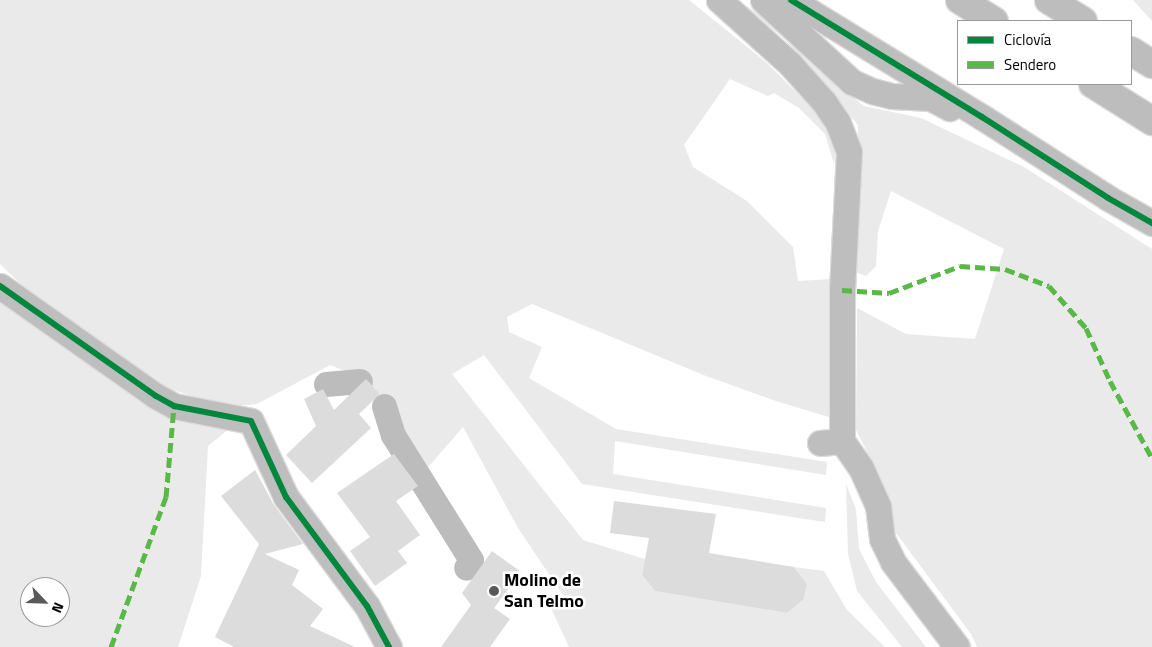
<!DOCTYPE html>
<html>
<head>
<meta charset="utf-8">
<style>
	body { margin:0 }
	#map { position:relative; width:1152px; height:647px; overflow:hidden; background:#fff; font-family:"Titillium Web",sans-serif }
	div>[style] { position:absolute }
	.green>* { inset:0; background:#eaeaea }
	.canal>* { height:25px; margin:-12.5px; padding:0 12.5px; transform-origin:12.5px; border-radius:12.5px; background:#bcbcbc }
	.building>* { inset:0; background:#dcdcdc }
	.roads { filter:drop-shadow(1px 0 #dbdbdb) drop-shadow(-1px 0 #dbdbdb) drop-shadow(0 1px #dbdbdb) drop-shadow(0 -1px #dbdbdb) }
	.minor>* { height:25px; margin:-12.5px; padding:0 12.5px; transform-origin:12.5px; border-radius:12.5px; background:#bebebe }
	.highway>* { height:28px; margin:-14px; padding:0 14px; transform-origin:14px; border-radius:14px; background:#bdbdbd }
	.quiet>* { height:5px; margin-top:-2.5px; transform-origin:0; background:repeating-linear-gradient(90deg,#58b947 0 10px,transparent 0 15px) }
	.cycleway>* { height:6px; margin:-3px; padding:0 3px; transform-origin:3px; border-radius:3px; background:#00873e }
	.dots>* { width:14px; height:14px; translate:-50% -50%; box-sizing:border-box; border:2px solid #fff; border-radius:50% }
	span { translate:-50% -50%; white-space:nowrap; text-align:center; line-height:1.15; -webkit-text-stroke:5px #fff; paint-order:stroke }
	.poi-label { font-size:18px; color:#000; font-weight:700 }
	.left { translate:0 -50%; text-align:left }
	.legend { position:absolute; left:957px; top:20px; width:175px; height:65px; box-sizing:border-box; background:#fff; border:1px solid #999; margin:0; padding:6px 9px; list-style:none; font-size:15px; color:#000 }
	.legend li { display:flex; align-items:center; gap:10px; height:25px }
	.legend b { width:25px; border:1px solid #999 }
	.north { position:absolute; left:20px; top:577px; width:50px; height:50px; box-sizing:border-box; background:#fff; border:1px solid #999; border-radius:50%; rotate:114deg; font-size:14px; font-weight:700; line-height:20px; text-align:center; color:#000 }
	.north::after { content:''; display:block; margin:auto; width:18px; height:22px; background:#595959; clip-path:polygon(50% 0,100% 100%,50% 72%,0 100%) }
</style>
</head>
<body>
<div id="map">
	<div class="green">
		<i style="clip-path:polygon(0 0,689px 0,767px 63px,820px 116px,837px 139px,834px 164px,825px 134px,799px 108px,774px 93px,768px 96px,730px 79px,684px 145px,693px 167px,747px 201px,793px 247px,798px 281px,832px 279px,829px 417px,779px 402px,706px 376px,532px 304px,507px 317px,509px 332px,542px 347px,529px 378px,616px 429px,827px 462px,826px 475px,615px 441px,613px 474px,826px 508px,825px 522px,582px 484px,484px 355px,452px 374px,583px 540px,645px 559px,642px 575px,655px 591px,787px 613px,804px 599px,807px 584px,794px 567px,824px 571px,847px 610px,885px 647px,569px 647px,551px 608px,565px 598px,518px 528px,463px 427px,423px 473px,399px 434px,388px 402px,366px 379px,330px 365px,257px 404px,226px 407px,170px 389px,115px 355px,32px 295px,0 264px)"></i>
		<i style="clip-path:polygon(737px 0,790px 34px,850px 95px,864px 106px,921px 118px,1024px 167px,1152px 249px,1152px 647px,977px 647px,971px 634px,896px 533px,883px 483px,856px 430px,857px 308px,906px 334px,975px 339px,1004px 249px,891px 191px,878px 231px,876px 266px,866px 276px,852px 271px,859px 180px,858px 125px,786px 40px)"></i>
		<i style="clip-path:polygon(1133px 0,1152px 0,1152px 21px)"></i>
		<i style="clip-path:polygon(evenodd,0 301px,28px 317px,156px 412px,181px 418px,235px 424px,208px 446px,201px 576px,178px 647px,0 647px,0 301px,30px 587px,60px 587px,60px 617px,30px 617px,30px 587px)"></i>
		<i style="clip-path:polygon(846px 484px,856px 509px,859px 549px,876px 582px,926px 647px,902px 647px,857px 591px,848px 554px)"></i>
	</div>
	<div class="canal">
		<i style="left:326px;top:384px;width:34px;rotate:-5deg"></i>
		<i style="left:384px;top:406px;width:30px;rotate:73deg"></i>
		<i style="left:393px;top:435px;width:147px;rotate:58deg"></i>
		<i style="left:471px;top:560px;width:9px;rotate:122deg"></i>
	</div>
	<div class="building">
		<i style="clip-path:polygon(366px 379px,380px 394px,359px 414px,371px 428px,312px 483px,286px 455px,316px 426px,304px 399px,323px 389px,334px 410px)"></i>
		<i style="clip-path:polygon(394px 454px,418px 486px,396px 501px,420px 535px,398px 551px,407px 563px,375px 586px,350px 551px,370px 537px,337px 493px)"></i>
		<i style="clip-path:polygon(255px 470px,274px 505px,303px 544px,265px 554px,299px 570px,292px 585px,323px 609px,310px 626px,355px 647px,234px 647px,215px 637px,259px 544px,221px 496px)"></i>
		<i style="clip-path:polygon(614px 501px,716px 514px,709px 553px,794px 567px,807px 584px,804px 599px,787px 613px,655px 591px,642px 575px,649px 538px,610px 533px)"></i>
		<i style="clip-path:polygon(492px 551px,521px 572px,494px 608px,510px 619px,490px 647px,441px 647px,471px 605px,462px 593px)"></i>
	</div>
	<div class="roads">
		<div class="minor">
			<i style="left:719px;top:0;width:96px;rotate:42deg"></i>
			<i style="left:790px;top:64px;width:51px;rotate:48.2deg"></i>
			<i style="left:824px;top:102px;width:25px;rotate:56deg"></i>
			<i style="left:838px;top:123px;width:31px;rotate:69deg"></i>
			<i style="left:849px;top:152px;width:138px;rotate:92.9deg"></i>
			<i style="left:842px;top:290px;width:151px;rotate:90deg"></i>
			<i style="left:842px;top:441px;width:33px;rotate:55deg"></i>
			<i style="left:861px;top:468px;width:42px;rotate:65.9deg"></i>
			<i style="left:878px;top:506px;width:33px;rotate:83deg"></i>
			<i style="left:882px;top:539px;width:25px;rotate:64deg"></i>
			<i style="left:893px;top:562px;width:106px;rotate:53deg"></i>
			<i style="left:763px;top:0;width:121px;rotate:42.7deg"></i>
			<i style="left:852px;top:82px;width:22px;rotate:24deg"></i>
			<i style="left:872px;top:91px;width:21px;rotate:14deg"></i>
			<i style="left:892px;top:96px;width:39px;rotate:3deg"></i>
			<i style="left:931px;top:98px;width:21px;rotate:29deg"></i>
			<i style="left:791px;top:0;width:224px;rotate:31.5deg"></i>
			<i style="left:982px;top:117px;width:150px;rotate:32.7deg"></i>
			<i style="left:1108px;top:198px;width:51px;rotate:29.6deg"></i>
			<i style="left:0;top:286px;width:191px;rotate:35.2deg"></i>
			<i style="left:156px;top:396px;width:21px;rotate:29deg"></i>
			<i style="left:174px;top:406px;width:78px;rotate:11deg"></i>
			<i style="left:251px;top:421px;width:84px;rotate:65.3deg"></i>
			<i style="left:286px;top:497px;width:136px;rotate:53.4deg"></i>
			<i style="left:367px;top:606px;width:47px;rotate:61.8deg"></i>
			<i style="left:820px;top:443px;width:22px;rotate:-5deg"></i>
		</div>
		<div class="highway">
			<i style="left:960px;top:0;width:40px;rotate:32deg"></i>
			<i style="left:1049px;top:0;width:40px;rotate:32deg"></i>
			<i style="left:1131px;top:51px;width:25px;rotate:32deg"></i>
			<i style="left:1093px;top:84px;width:70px;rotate:32.1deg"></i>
		</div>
	</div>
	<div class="quiet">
		<i style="left:842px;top:290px;width:47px;rotate:3.7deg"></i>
		<i style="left:889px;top:293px;width:76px;rotate:-20.8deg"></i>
		<i style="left:960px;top:266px;width:45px;rotate:3.8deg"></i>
		<i style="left:1005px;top:269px;width:47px;rotate:21.1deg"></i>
		<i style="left:1049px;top:286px;width:56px;rotate:48.6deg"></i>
		<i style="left:1086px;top:328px;width:58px;rotate:65.6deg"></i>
		<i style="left:1110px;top:381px;width:88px;rotate:61.4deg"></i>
		<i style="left:111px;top:647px;width:160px;rotate:-69.9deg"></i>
		<i style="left:166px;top:497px;width:91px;rotate:-85deg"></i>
	</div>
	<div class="cycleway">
		<i style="left:791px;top:0;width:224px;rotate:31.5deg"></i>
		<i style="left:982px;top:117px;width:150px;rotate:32.7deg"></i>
		<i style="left:1108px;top:198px;width:51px;rotate:29.6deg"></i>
		<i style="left:0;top:286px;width:191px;rotate:35.2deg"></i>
		<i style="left:156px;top:396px;width:21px;rotate:29deg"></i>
		<i style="left:174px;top:406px;width:78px;rotate:11deg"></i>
		<i style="left:251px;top:421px;width:84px;rotate:65.3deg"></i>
		<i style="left:286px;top:497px;width:136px;rotate:53.4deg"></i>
		<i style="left:367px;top:606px;width:47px;rotate:61.8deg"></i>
	</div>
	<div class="dots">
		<i style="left:494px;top:591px;background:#595959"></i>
	</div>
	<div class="poi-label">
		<span class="left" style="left:504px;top:591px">Molino de<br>San Telmo</span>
	</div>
	<ul class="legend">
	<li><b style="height:6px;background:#00873e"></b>Ciclovía</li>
	<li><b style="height:6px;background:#58b947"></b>Sendero</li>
	</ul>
	<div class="north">N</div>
</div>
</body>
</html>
